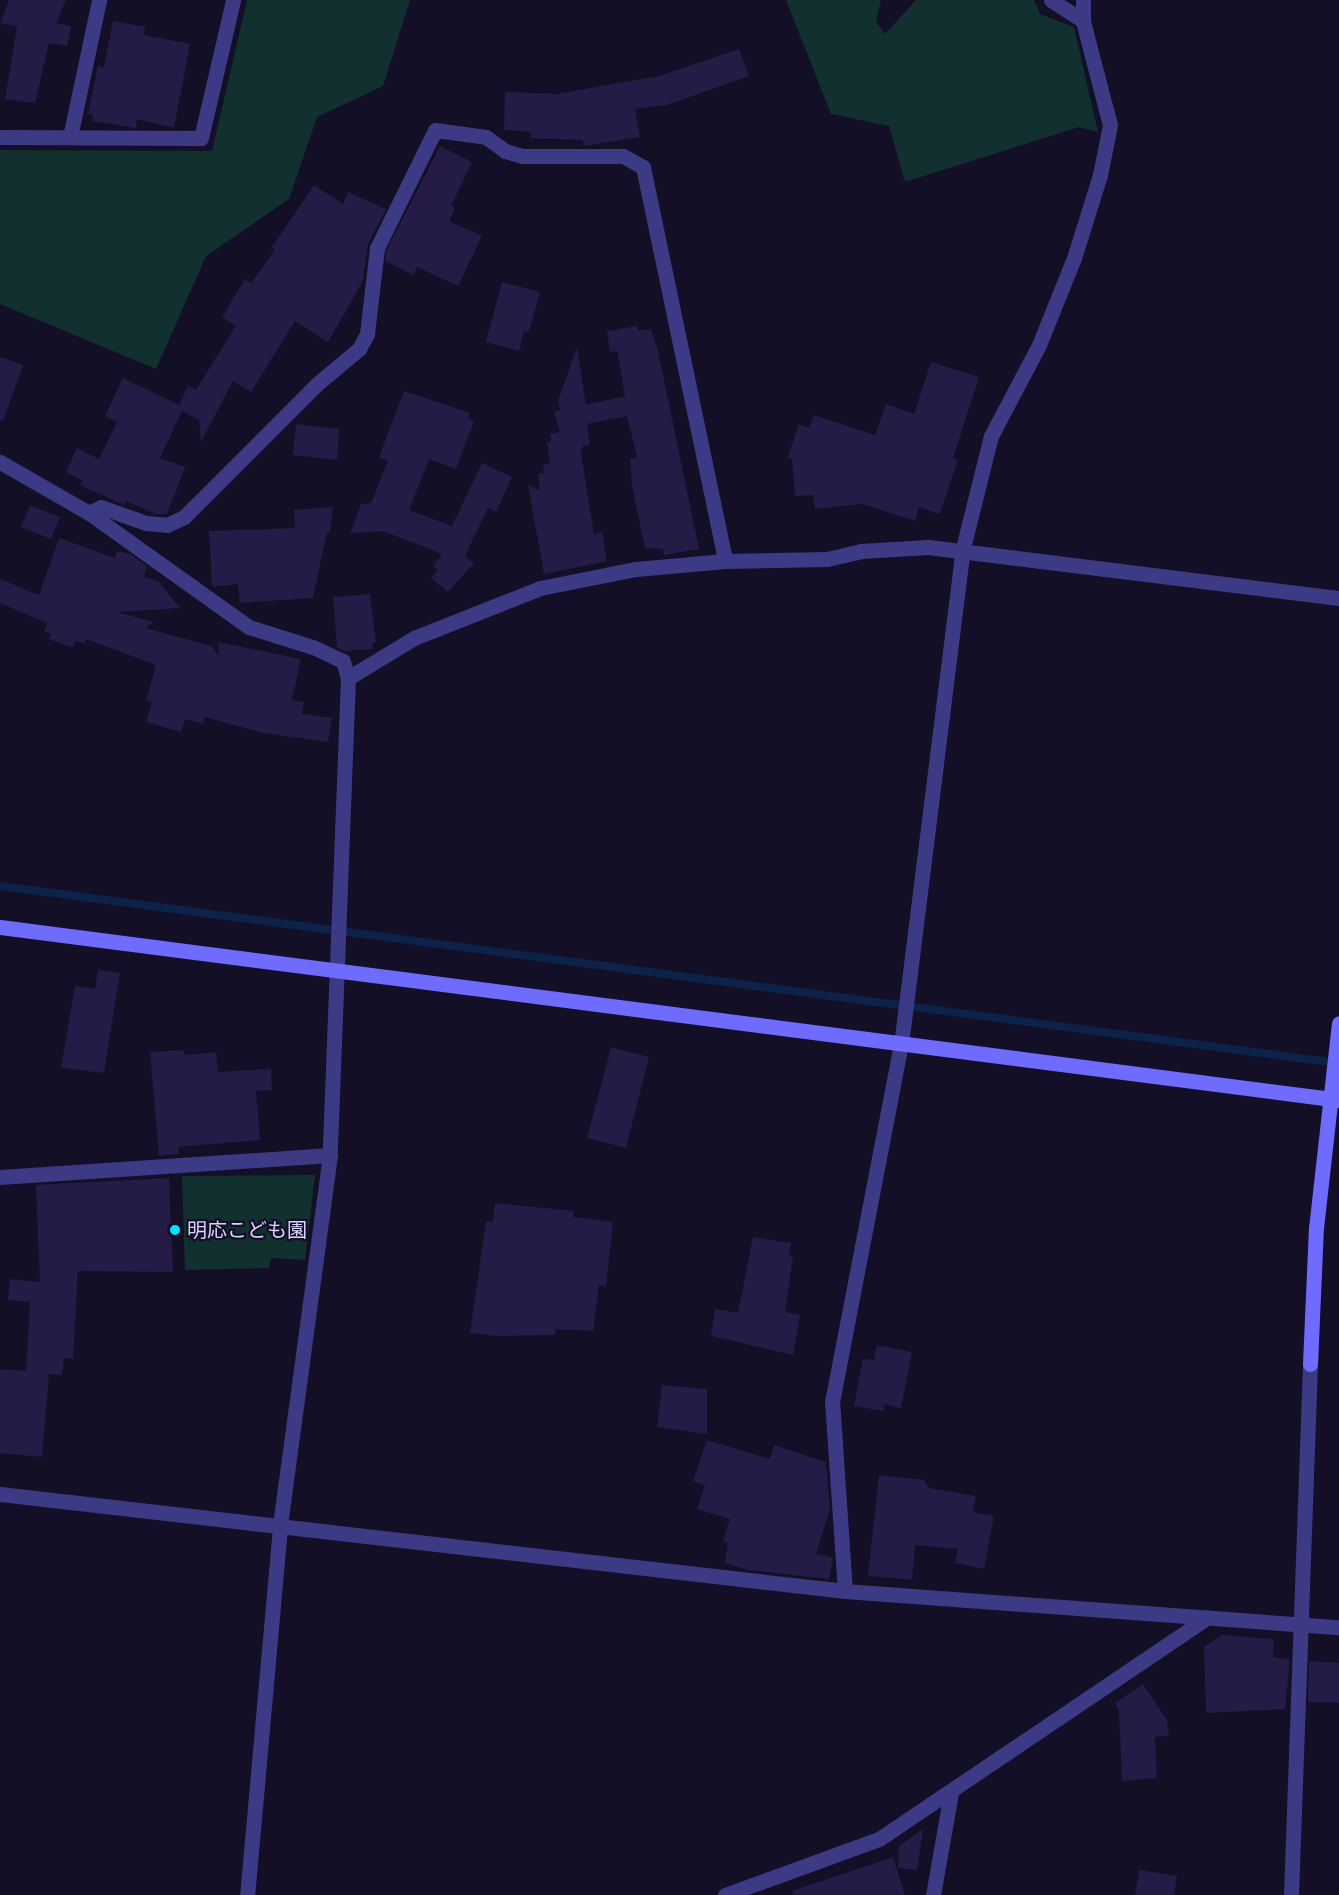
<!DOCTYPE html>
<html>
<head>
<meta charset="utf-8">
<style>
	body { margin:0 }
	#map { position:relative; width:1339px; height:1895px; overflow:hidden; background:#130f26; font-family:Helvetica,"Noto Sans JP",sans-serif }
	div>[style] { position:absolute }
	.green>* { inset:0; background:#12302f }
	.stream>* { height:8px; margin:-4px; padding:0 4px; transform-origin:4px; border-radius:4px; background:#0c2248 }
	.building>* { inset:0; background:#241b47 }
	.street>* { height:15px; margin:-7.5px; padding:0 7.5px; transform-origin:7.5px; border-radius:7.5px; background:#3d3a85 }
	.secondary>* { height:15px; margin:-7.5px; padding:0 7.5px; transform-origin:7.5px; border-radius:7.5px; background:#6f6bff }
	.dots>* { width:16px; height:16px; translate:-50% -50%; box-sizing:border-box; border:3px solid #130f26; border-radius:50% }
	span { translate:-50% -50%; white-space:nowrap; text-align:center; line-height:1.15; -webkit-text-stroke:4.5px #130f26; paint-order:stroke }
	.poi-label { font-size:20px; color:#d9d4ff }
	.left { translate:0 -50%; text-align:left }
</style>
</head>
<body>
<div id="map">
	<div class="green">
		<i style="clip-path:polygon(247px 0,410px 0,383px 86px,317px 117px,289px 199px,206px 256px,156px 369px,0 304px,0 150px,212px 151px)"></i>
		<i style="clip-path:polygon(786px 0,881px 0,876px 21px,885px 34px,916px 0,1034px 0,1040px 14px,1074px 27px,1098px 132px,1079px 127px,905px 182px,889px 126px,831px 114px)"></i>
		<i style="clip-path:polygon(315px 1175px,305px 1260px,271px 1258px,269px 1268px,185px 1270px,182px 1176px)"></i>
	</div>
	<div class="stream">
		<i style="left:0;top:886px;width:1350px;rotate:7.54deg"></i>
	</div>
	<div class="building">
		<i style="clip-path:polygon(9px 0,66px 0,56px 23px,71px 26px,67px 46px,49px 43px,35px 103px,5px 99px,17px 26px,0 23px)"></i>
		<i style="clip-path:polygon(113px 21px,145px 27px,144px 35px,190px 44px,174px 128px,137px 119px,136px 128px,92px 121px,93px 115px,88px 114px,98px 66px,104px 68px)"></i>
		<i style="clip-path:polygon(739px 49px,749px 76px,667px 105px,635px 109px,640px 137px,584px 146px,583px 140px,530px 138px,531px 132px,504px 130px,505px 92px,557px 94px,659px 76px)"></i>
		<i style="clip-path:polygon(440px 146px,472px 162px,451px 206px,455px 208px,449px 221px,482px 236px,458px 286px,417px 267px,413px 275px,385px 261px,386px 251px)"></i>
		<i style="clip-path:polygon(314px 185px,343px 204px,348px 192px,386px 209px,368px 244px,363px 281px,328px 342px,295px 321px,251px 392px,233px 381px,201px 442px,199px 420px,182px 411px,160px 458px,185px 467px,167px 514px,156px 514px,126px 501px,124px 505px,80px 485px,82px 480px,66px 472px,77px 448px,99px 459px,117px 422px,105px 416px,123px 378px,179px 405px,188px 386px,196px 390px,236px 326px,222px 317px,245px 279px,251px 283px,275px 250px,272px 247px)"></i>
		<i style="clip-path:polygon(502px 282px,540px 292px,529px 332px,524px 331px,519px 351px,486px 342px)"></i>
		<i style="clip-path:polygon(637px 326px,638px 331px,651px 329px,658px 351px,699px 549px,664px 555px,663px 549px,645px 548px,632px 486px,630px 459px,637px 457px,627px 416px,587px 424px,590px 445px,583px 446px,581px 453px,594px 534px,602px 532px,607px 561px,544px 574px,528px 485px,540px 490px,538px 474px,544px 473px,543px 464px,550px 463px,547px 442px,551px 442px,550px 434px,560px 432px,554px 412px,560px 410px,558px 401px,577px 347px,586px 405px,625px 396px,617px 351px,610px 352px,607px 331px)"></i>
		<i style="clip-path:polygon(0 357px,23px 365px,3px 421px,0 420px)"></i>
		<i style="clip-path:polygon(931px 362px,979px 377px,953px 458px,958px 460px,940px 514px,919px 507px,915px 521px,863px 504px,815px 509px,813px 495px,795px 496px,792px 459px,788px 457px,799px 424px,809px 428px,814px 415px,875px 435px,886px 404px,914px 414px)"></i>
		<i style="clip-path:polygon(404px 391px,470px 413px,468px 418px,474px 421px,456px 469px,429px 459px,409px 510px,452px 526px,482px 463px,512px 477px,496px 512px,488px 508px,465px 556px,474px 563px,448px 592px,431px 578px,438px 570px,433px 566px,442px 554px,383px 531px,350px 533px,361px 504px,371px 503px,388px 461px,379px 457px)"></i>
		<i style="clip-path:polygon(296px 424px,339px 429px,337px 460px,293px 455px)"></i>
		<i style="clip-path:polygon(30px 505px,60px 517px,51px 539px,21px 527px)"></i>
		<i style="clip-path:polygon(333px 507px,330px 532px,327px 532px,313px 598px,240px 603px,238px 584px,212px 587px,209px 531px,295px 528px,294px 510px)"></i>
		<i style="clip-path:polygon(59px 538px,115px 558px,117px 551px,130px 554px,147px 566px,144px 577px,158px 581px,180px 608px,117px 612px,153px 622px,146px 628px,211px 646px,219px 656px,218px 642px,301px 659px,292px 700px,304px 702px,302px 714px,332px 718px,328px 742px,263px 733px,205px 717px,203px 724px,185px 719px,181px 732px,146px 722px,152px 702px,146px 701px,156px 665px,86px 639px,85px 644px,75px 641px,73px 648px,49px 639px,51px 634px,44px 632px,47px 623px,0 603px,0 579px,39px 595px)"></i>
		<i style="clip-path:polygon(370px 594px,376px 643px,372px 643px,373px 649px,344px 651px,337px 647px,333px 597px)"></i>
		<i style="clip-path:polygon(98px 970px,120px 973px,104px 1073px,61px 1068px,75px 986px,95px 989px)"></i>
		<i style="clip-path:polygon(611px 1047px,649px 1057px,626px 1148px,587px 1138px)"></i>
		<i style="clip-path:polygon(184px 1050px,184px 1055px,216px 1052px,218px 1072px,271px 1069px,272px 1090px,256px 1091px,260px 1140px,178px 1147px,179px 1154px,159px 1156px,150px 1052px)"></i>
		<i style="clip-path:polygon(169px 1178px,173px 1272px,78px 1271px,73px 1359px,64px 1358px,62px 1375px,49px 1374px,42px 1457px,0 1453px,0 1369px,26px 1371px,30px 1302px,8px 1300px,10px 1279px,40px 1282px,36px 1185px)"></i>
		<i style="clip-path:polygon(495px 1203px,574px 1211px,573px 1217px,613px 1222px,606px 1286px,599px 1285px,593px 1331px,556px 1329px,555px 1335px,498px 1336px,470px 1333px,486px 1221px,493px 1222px)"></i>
		<i style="clip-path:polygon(753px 1237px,791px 1243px,789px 1255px,793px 1256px,785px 1312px,800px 1315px,793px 1355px,711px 1336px,715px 1309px,738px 1313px)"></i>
		<i style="clip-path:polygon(877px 1345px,912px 1352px,901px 1408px,884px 1404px,883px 1411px,854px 1406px,863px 1359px,874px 1360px)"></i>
		<i style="clip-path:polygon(662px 1385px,707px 1389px,707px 1434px,657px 1427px)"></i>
		<i style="clip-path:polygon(707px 1440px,770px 1459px,774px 1445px,826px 1462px,830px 1509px,816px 1554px,833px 1558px,829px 1579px,748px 1570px,725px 1563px,728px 1543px,723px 1541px,730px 1519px,697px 1509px,705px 1485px,693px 1481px)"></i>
		<i style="clip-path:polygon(879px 1475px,924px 1480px,929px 1488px,976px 1496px,973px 1512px,994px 1516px,984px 1569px,955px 1563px,958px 1549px,915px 1545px,912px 1580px,868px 1576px)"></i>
		<i style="clip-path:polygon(1222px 1635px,1274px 1639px,1273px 1657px,1290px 1660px,1285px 1709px,1206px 1713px,1204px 1647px)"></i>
		<i style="clip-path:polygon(1309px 1661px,1339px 1663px,1339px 1703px,1308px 1702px)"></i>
		<i style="clip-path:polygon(1143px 1684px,1167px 1720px,1169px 1736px,1155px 1737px,1157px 1778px,1122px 1781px,1119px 1710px,1115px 1703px)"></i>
		<i style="clip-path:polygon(923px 1829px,917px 1870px,898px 1868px,899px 1846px)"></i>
		<i style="clip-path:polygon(893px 1857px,905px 1895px,793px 1895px,792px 1891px)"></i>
		<i style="clip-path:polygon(1139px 1870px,1177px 1876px,1174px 1895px,1135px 1895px)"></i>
	</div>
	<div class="street">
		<i style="left:1051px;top:0;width:38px;rotate:33deg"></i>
		<i style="left:0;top:137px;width:201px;rotate:0.3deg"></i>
		<i style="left:201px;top:138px;width:142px;rotate:-76.9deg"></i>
		<i style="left:70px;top:137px;width:140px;rotate:-78deg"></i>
		<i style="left:0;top:462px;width:103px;rotate:29.8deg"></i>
		<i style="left:89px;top:513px;width:196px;rotate:35.5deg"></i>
		<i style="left:249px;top:627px;width:67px;rotate:17.4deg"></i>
		<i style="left:313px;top:647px;width:33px;rotate:25deg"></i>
		<i style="left:343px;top:661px;width:18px;rotate:74deg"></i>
		<i style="left:348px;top:678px;width:477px;rotate:92.2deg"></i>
		<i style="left:330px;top:1155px;width:375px;rotate:97.7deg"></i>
		<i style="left:280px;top:1527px;width:369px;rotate:95.1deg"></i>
		<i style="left:89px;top:513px;width:13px;rotate:-27deg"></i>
		<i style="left:101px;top:507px;width:48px;rotate:19.6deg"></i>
		<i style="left:146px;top:523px;width:21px;rotate:5deg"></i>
		<i style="left:167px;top:525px;width:19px;rotate:-25deg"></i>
		<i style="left:184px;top:517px;width:188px;rotate:-45deg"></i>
		<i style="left:317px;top:384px;width:55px;rotate:-39.8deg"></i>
		<i style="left:359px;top:349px;width:17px;rotate:-62deg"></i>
		<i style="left:367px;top:334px;width:87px;rotate:-83.4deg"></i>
		<i style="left:377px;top:248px;width:131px;rotate:-63.8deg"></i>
		<i style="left:435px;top:130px;width:51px;rotate:7.8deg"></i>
		<i style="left:486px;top:137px;width:24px;rotate:36deg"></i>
		<i style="left:505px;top:151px;width:19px;rotate:16deg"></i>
		<i style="left:523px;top:156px;width:100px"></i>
		<i style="left:623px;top:156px;width:23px;rotate:29deg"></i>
		<i style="left:643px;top:167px;width:402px;rotate:78.2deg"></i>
		<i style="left:348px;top:678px;width:77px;rotate:-31.2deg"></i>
		<i style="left:414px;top:638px;width:136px;rotate:-21.6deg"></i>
		<i style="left:540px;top:588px;width:98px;rotate:-11.2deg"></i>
		<i style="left:636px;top:569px;width:89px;rotate:-5.1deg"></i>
		<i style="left:725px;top:561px;width:102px;rotate:-1.1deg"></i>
		<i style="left:827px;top:559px;width:35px;rotate:-13deg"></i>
		<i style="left:861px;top:551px;width:67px;rotate:-3.4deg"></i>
		<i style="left:928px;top:547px;width:414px;rotate:7.1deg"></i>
		<i style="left:0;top:1177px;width:331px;rotate:-3.8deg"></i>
		<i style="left:0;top:1494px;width:851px;rotate:6.55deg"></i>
		<i style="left:845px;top:1591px;width:495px;rotate:4.2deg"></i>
		<i style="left:845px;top:1591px;width:189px;rotate:-93.9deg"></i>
		<i style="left:832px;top:1402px;width:364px;rotate:-79.1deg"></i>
		<i style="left:901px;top:1045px;width:497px;rotate:-82.9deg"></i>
		<i style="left:962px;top:552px;width:120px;rotate:-76deg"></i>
		<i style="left:991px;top:436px;width:103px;rotate:-62.2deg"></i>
		<i style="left:1039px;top:345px;width:94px;rotate:-68.1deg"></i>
		<i style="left:1074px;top:258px;width:87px;rotate:-72.6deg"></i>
		<i style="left:1100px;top:175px;width:51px;rotate:-78.7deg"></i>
		<i style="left:1110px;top:125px;width:107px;rotate:-104.6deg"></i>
		<i style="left:1083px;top:21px;width:21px;rotate:-90deg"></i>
		<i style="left:725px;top:1895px;width:164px;rotate:-20deg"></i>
		<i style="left:879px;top:1839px;width:396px;rotate:-34deg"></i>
		<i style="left:933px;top:1895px;width:104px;rotate:-80deg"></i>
		<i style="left:1291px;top:1895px;width:531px;rotate:-87.95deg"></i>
	</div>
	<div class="secondary">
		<i style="left:0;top:927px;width:1350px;rotate:7.36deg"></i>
		<i style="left:1310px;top:1364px;width:136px;rotate:-87.5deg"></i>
		<i style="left:1316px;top:1228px;width:206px;rotate:-83.6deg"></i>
	</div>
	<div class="dots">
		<i style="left:175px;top:1230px;background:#00e5ff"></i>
	</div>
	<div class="poi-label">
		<span class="left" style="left:187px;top:1230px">明応こども園</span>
	</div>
</div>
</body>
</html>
